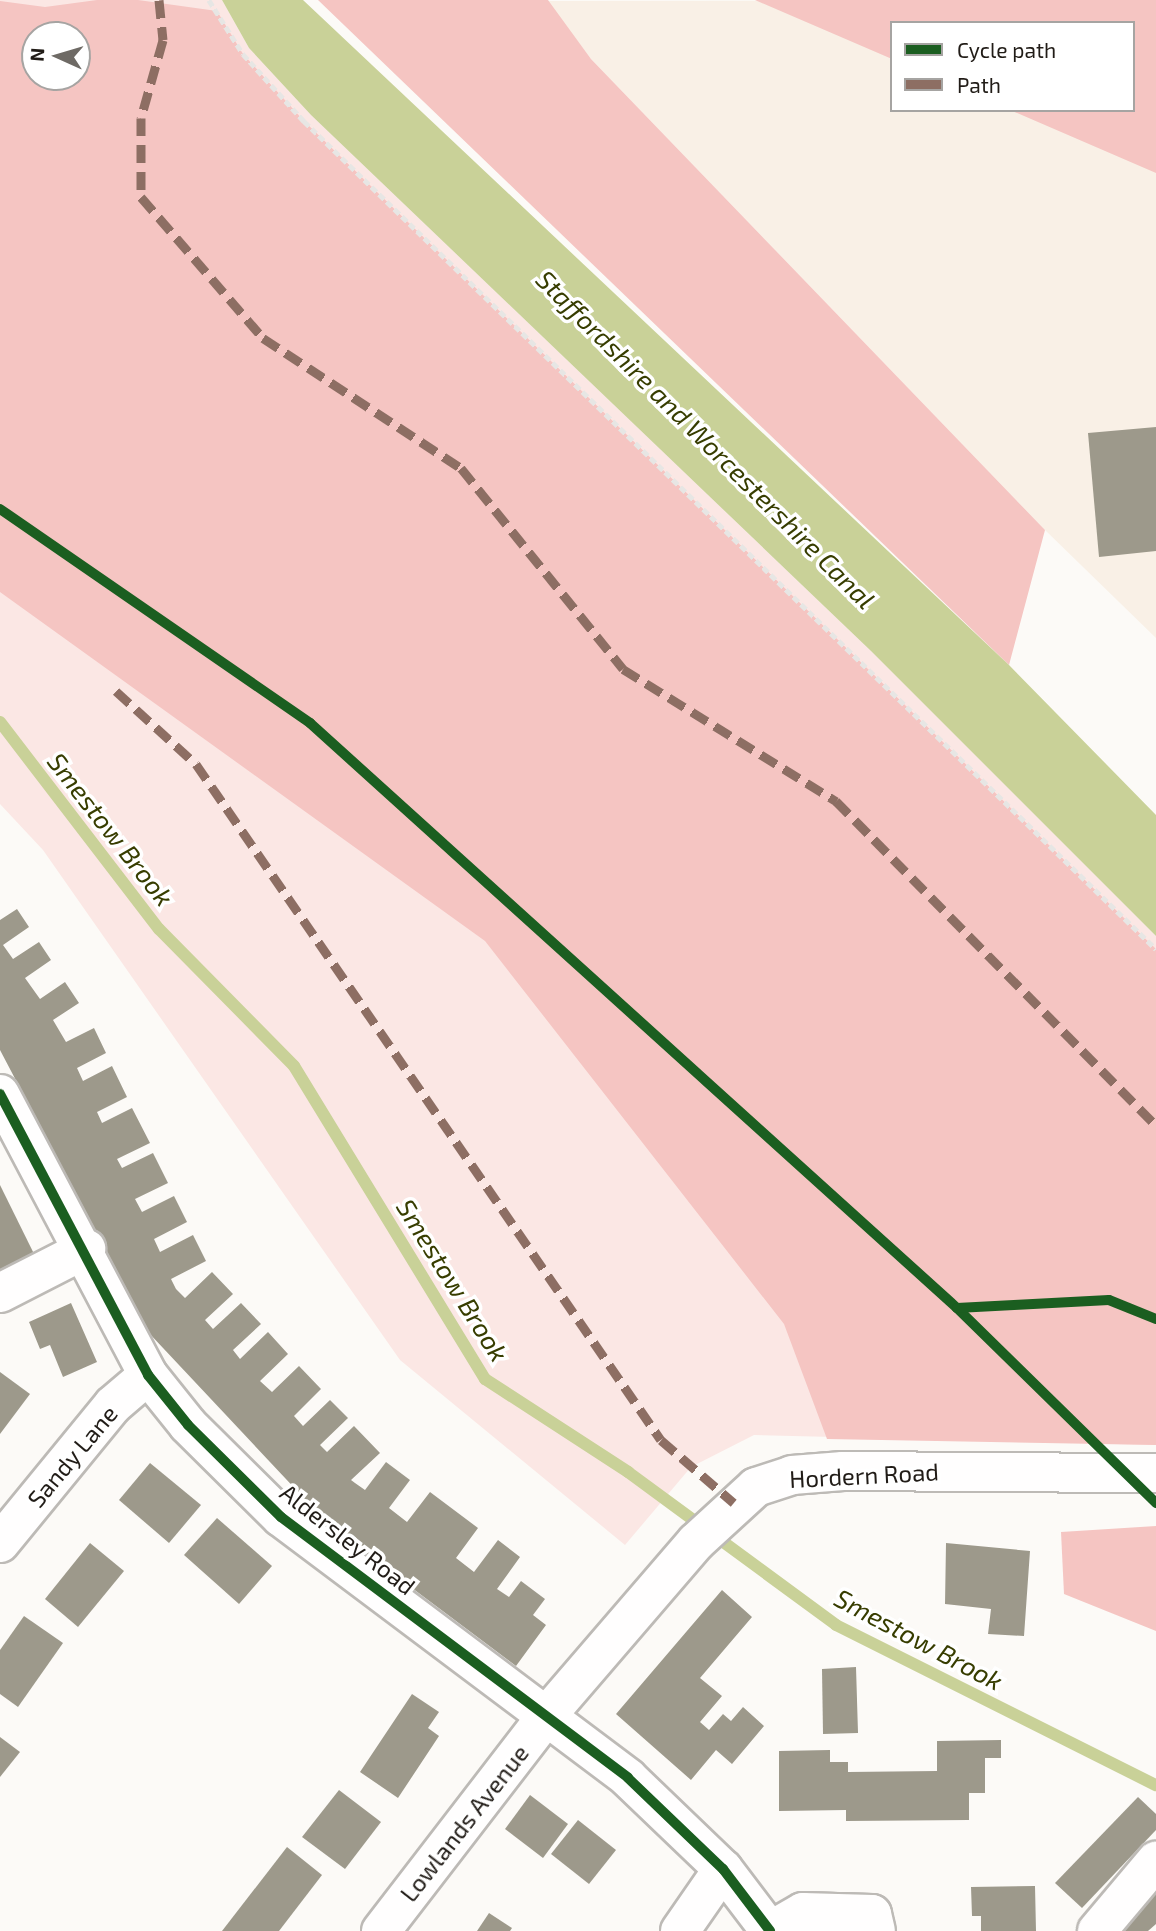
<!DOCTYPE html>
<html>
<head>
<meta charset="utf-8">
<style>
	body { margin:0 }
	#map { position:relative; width:1156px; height:1931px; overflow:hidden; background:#fcfaf7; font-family:"Exo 2",sans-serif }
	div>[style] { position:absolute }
	.built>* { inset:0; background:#f9f0e6 }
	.green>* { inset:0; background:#fbe7e4 }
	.forest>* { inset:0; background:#f5c5c2 }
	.water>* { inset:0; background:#c9d198 }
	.stream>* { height:12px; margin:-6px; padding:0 6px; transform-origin:6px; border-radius:6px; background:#c9d198 }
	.building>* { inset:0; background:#9d998b }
	.path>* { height:4.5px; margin-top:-2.25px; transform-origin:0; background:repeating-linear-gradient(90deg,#e7e6e4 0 7px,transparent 0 10.5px) }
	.roads { filter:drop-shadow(2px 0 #bdbab6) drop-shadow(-2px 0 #bdbab6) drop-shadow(0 2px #bdbab6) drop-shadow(0 -2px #bdbab6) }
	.minor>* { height:38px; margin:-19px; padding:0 19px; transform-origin:19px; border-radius:19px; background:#fffefe }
	.quiet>* { height:9px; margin-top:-4.5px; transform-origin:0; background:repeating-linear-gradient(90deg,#8d6e63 0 18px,transparent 0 27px) }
	.cycleway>* { height:10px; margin:-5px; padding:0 5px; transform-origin:5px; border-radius:5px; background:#1b5e20 }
	span { translate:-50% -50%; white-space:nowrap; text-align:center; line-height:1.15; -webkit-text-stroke:7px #fff; paint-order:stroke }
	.street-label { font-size:24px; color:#211c17 }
	.water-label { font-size:26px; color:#373d00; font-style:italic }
	.legend { position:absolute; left:890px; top:21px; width:245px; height:91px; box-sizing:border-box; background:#fff; border:2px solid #a6a4a2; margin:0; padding:9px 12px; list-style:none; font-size:21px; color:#211c17 }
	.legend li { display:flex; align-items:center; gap:14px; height:35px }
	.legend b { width:35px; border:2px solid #a6a4a2 }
	.north { position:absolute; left:21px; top:21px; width:70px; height:70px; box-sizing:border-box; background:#fff; border:2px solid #a6a4a2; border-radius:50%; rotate:274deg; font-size:19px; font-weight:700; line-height:28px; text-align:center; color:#211c17 }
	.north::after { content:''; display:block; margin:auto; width:24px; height:32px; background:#6e6a65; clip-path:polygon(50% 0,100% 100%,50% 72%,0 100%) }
</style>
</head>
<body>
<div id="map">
	<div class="built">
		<i style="clip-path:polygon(evenodd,1156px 0,1156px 638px,1045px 530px,591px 59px,547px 1px,1156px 0,892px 23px,1133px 23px,1133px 110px,892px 110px,892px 23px)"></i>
	</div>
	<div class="green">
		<i style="clip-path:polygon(evenodd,0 0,222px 0,249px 48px,311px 115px,871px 651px,1156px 936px,1156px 1445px,754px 1435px,691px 1467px,625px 1545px,400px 1360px,43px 850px,0 804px,0 0,35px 35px,77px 35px,77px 77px,35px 77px,35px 35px)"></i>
	</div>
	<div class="forest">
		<i style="clip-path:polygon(evenodd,97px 0,138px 0,217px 11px,243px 54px,304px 121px,1156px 949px,1156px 1445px,827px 1439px,784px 1324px,485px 941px,0 592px,0 1px,45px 7px,97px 0,77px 35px,77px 77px,35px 77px,35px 35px,77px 35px)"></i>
		<i style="clip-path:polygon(318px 0,548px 0,591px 59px,1045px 530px,1009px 665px)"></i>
		<i style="clip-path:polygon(755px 0,1156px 0,1156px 173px,1010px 110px,1133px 110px,1133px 23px,892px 23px,892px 59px)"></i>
		<i style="clip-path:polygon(1156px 1526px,1156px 1631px,1064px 1594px,1061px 1532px)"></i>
	</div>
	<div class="water">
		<i style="clip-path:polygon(222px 0,303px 0,1009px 665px,1156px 815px,1156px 936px,871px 651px,311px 115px,249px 48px)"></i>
	</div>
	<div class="stream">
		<i style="left:0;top:722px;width:261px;rotate:52.5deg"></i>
		<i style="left:159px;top:929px;width:192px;rotate:45.4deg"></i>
		<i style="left:294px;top:1066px;width:367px;rotate:58.6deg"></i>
		<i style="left:485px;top:1379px;width:171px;rotate:33deg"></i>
		<i style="left:628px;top:1472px;width:258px;rotate:36.3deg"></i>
		<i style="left:836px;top:1625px;width:358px;rotate:26.6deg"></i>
	</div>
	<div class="building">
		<i style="clip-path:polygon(1156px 427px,1156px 551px,1099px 557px,1088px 433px)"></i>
		<i style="clip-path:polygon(17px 909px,29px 927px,3px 945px,13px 959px,39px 942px,51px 960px,25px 978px,40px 999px,65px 982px,79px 1003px,53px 1020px,66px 1042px,94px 1028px,106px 1053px,77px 1068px,83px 1081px,112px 1066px,127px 1097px,97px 1112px,102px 1123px,132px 1108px,150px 1143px,117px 1159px,122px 1168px,153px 1153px,168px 1183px,135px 1199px,142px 1212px,174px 1196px,187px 1222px,154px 1239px,160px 1252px,193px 1235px,206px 1261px,171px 1279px,176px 1289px,185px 1298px,212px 1272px,233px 1294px,205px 1320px,213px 1329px,241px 1303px,261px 1324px,233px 1350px,240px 1359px,268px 1332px,288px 1354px,260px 1381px,272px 1392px,299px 1366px,321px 1389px,294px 1416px,303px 1426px,330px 1400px,348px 1418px,320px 1445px,327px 1452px,354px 1426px,380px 1453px,351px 1480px,355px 1483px,365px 1490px,386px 1462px,410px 1480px,389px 1508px,407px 1522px,430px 1492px,478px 1528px,456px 1558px,474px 1572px,498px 1540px,520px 1557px,497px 1589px,509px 1597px,521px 1581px,545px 1599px,533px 1615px,546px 1625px,516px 1666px,332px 1528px,148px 1332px,0 1050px,0 920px)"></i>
		<i style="clip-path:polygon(0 1185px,40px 1266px,0 1286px)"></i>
		<i style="clip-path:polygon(71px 1303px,97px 1362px,63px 1377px,50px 1345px,40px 1349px,29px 1322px)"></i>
		<i style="clip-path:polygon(0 1372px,30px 1394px,0 1434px)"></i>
		<i style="clip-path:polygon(150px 1463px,201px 1505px,169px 1543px,119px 1500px)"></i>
		<i style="clip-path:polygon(217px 1518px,272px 1566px,239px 1604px,184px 1555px)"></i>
		<i style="clip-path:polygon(90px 1543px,124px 1571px,78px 1627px,45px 1599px)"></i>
		<i style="clip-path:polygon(946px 1543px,1030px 1551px,1024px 1636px,988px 1634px,991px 1609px,945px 1604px)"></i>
		<i style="clip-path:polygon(722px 1590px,752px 1617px,700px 1678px,722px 1696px,700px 1722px,709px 1730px,723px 1714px,731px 1721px,743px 1707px,764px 1726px,732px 1764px,716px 1750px,691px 1780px,616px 1714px)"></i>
		<i style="clip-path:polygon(24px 1616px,63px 1643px,18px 1707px,0 1694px,0 1650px)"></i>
		<i style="clip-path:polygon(856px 1667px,858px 1733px,823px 1734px,822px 1669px)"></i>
		<i style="clip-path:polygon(412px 1694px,439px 1712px,428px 1728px,439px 1736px,398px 1798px,360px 1772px)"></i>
		<i style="clip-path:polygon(0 1737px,20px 1752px,0 1777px)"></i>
		<i style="clip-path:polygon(1001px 1740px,1001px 1758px,985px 1758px,985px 1793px,969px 1793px,969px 1820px,846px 1821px,846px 1810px,779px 1811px,779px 1751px,830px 1750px,830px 1762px,848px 1762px,848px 1772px,937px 1771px,937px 1741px)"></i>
		<i style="clip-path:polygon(339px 1790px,381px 1822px,345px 1869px,302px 1837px)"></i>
		<i style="clip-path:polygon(530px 1795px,568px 1824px,543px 1858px,505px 1829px)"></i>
		<i style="clip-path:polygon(1138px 1797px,1156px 1814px,1156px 1830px,1082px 1908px,1055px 1883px)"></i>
		<i style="clip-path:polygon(578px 1820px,616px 1850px,589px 1884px,551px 1854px)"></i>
		<i style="clip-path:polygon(287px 1847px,322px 1875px,279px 1931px,222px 1931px)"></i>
		<i style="clip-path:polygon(1156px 1885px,1156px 1924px,1148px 1931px,1115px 1931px)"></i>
		<i style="clip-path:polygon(1035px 1886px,1036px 1931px,981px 1931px,981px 1916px,972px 1916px,971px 1887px)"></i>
		<i style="clip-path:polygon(489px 1913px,512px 1928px,510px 1931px,477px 1931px)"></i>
	</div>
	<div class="path">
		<i style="left:209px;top:0;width:64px;rotate:57.8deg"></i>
		<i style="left:243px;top:54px;width:91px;rotate:47.7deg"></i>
		<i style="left:304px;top:121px;width:1188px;rotate:44.18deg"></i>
	</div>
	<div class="roads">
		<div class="minor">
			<i style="left:0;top:1094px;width:318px;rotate:62.2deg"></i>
			<i style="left:148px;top:1375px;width:64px;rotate:51.3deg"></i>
			<i style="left:188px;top:1425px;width:131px;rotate:44.7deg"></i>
			<i style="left:281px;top:1517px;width:434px;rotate:36.9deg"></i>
			<i style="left:628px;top:1778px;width:132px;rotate:43.8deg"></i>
			<i style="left:723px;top:1869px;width:78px;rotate:52.8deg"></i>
			<i style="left:0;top:1293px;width:97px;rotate:-27.1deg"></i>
			<i style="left:0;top:1543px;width:178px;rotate:-50.7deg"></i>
			<i style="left:113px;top:1405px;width:46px;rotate:-40.6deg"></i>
			<i style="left:381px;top:1931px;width:274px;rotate:-52.4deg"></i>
			<i style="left:548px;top:1714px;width:227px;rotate:-49.3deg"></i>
			<i style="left:696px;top:1542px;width:81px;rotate:-42.5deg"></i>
			<i style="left:756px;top:1487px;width:38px;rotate:-18deg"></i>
			<i style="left:792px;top:1475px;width:51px;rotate:-4.5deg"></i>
			<i style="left:843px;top:1471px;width:313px;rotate:0.4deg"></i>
			<i style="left:680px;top:1931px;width:75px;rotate:-55.3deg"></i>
			<i style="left:770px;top:1931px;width:38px;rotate:-30deg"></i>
			<i style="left:803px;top:1912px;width:69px;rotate:1.7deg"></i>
			<i style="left:872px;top:1914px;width:17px;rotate:77deg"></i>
			<i style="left:1097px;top:1931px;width:92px;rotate:-49.9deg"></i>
		</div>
	</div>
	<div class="quiet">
		<i style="left:159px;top:0;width:40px;rotate:84.3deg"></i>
		<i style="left:163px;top:40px;width:81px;rotate:105.8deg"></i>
		<i style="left:141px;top:118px;width:79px;rotate:90deg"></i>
		<i style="left:141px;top:197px;width:186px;rotate:49.1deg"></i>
		<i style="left:263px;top:338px;width:237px;rotate:33.3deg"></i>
		<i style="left:461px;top:468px;width:258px;rotate:51.1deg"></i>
		<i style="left:623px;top:669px;width:251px;rotate:31.8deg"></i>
		<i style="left:836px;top:801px;width:456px;rotate:45.4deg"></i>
		<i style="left:116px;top:691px;width:108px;rotate:42.4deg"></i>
		<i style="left:196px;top:764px;width:820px;rotate:55.48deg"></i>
		<i style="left:661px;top:1440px;width:96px;rotate:40.8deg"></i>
	</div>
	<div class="cycleway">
		<i style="left:0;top:509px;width:377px;rotate:34.6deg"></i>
		<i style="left:310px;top:723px;width:872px;rotate:42.12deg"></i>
		<i style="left:957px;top:1308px;width:279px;rotate:44.4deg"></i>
		<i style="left:0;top:1094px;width:318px;rotate:62.2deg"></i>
		<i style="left:148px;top:1375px;width:64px;rotate:51.3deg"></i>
		<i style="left:188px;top:1425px;width:131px;rotate:44.7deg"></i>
		<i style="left:281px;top:1517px;width:434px;rotate:36.9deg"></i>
		<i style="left:628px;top:1778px;width:132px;rotate:43.8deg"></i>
		<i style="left:723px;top:1869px;width:78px;rotate:52.8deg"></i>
		<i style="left:957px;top:1308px;width:152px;rotate:-3deg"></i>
		<i style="left:1109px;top:1300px;width:51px;rotate:22deg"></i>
	</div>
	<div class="street-label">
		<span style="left:72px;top:1456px;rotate:-50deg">Sandy Lane</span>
		<span style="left:864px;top:1475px;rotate:-3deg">Hordern Road</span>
		<span style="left:348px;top:1539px;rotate:38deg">Aldersley Road</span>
		<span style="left:464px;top:1823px;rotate:-52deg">Lowlands Avenue</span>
	</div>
	<div class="water-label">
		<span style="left:706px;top:439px;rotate:45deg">Staffordshire and Worcestershire Canal</span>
		<span style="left:111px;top:829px;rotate:52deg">Smestow Brook</span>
		<span style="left:453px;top:1280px;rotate:58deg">Smestow Brook</span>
		<span style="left:919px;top:1639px;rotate:28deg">Smestow Brook</span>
	</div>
	<ul class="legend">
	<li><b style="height:9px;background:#1b5e20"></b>Cycle path</li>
	<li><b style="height:9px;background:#8d6e63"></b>Path</li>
	</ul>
	<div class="north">N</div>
</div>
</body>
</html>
